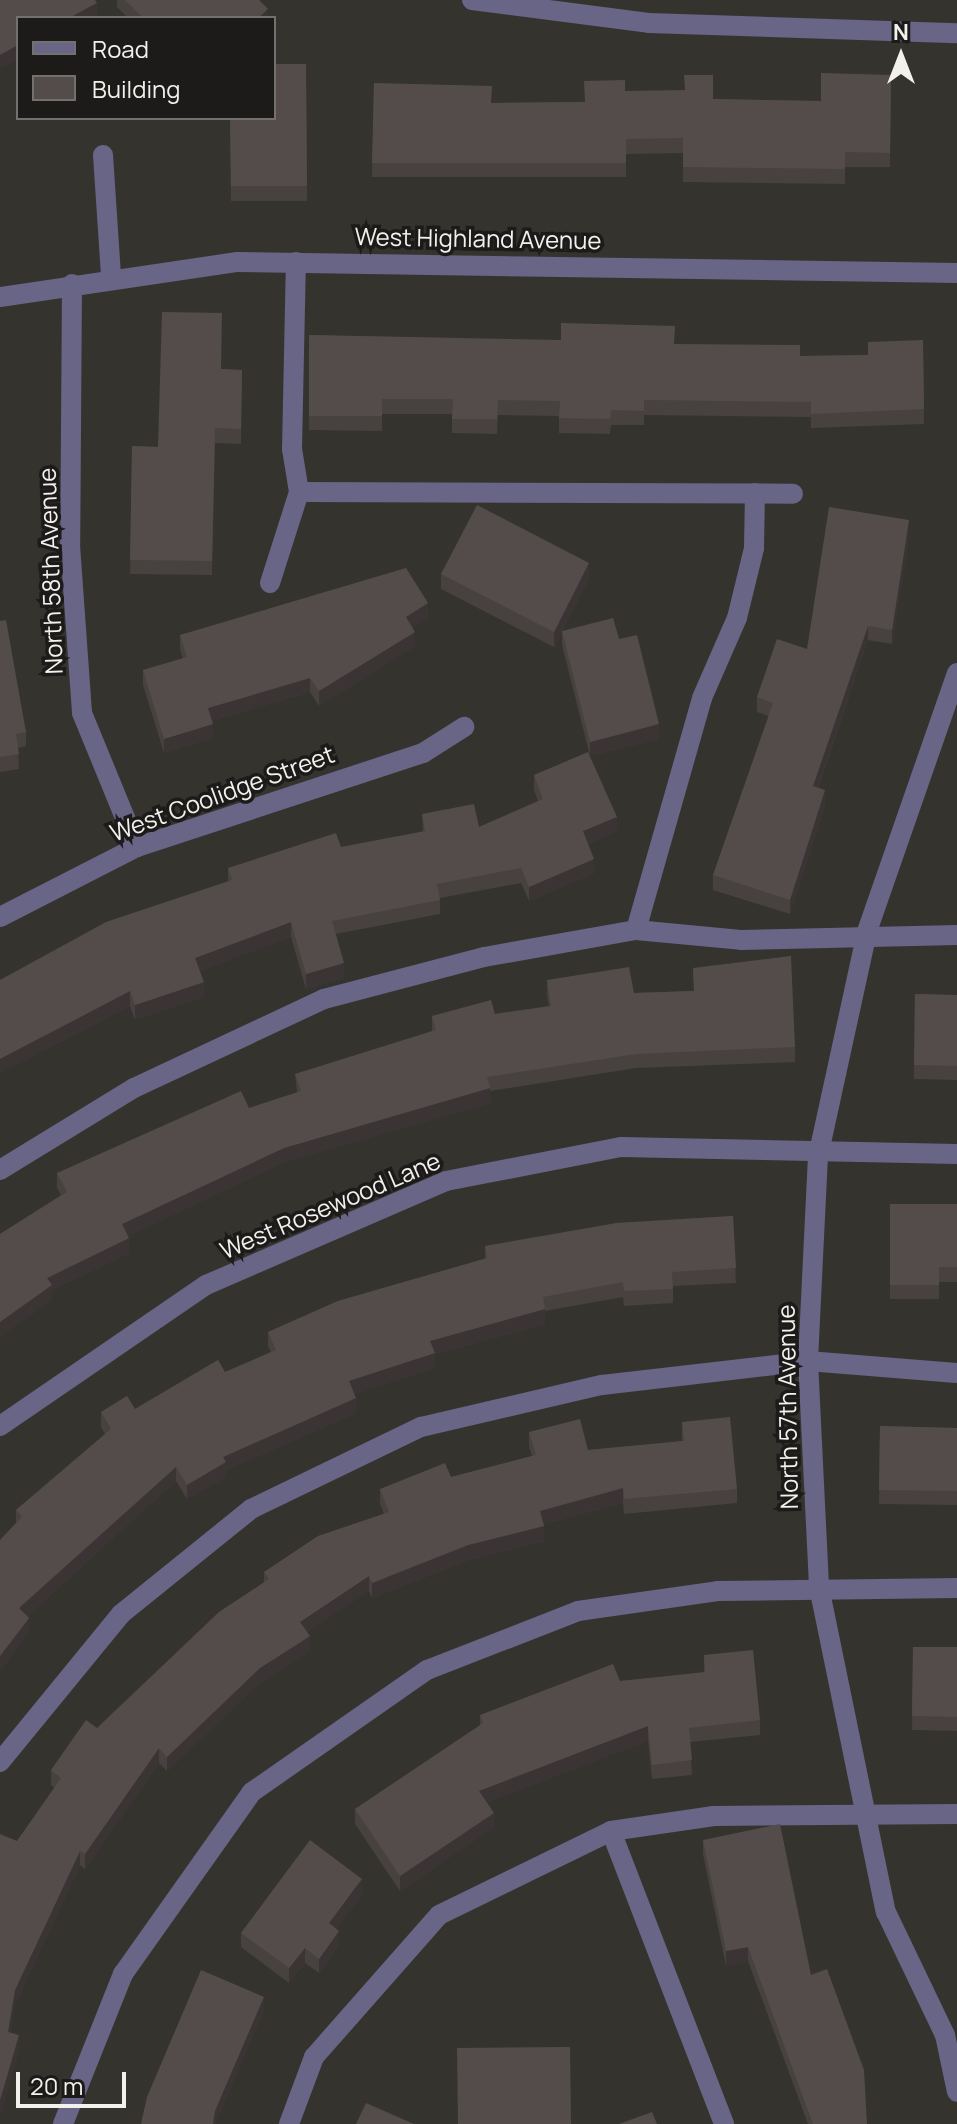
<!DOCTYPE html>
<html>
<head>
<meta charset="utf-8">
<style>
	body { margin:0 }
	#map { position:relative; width:957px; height:2124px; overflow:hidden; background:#35332e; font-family:Manrope,sans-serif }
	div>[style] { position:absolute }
	.minor>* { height:20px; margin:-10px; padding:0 10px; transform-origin:10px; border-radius:10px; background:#686586 }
	.wall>* { inset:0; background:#474140 }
	.shaded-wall>* { inset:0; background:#3a3534 }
	.building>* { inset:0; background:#534c4b }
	span { translate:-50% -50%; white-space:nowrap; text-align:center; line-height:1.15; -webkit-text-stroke:7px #1c1b19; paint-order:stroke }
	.street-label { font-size:24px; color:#f3f1ee }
	.legend { position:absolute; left:16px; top:16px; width:260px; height:104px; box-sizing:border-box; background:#1c1b19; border:2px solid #72716e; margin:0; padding:10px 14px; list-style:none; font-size:24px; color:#f3f1ee }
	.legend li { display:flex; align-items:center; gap:16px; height:40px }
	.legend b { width:40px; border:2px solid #72716e }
	.north { position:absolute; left:861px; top:16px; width:80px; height:80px; -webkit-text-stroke:6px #1c1b19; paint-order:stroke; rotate:0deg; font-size:22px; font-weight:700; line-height:32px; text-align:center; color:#f3f1ee }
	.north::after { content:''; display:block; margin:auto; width:28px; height:36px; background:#f3f1ee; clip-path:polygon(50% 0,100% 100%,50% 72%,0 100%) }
	.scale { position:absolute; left:16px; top:2072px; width:110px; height:36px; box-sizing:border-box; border:4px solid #f3f1ee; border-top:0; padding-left:10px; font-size:24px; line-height:28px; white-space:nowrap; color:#f3f1ee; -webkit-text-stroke:6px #1c1b19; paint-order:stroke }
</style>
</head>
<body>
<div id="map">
	<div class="minor">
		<i style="left:472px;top:0;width:178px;rotate:7.4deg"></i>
		<i style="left:649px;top:23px;width:308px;rotate:1.9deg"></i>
		<i style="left:103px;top:155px;width:121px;rotate:86.2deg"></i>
		<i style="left:72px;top:284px;width:261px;rotate:90.4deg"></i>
		<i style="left:70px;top:545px;width:168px;rotate:85.9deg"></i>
		<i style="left:82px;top:713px;width:145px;rotate:67.7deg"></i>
		<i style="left:0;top:297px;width:240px;rotate:-8.4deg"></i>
		<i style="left:237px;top:262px;width:720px;rotate:0.88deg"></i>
		<i style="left:299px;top:492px;width:494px;rotate:0.2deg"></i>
		<i style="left:270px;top:583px;width:96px;rotate:-72.3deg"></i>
		<i style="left:299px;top:492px;width:44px;rotate:-99.2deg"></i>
		<i style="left:292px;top:449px;width:187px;rotate:-88.8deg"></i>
		<i style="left:957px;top:673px;width:274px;rotate:109.2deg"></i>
		<i style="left:867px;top:932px;width:229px;rotate:102.3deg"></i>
		<i style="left:818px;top:1156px;width:205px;rotate:92.8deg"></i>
		<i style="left:808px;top:1361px;width:226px;rotate:87.2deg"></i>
		<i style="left:819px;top:1587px;width:332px;rotate:78.4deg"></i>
		<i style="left:886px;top:1912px;width:136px;rotate:64.4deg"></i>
		<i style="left:945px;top:2035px;width:58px;rotate:78.1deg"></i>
		<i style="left:0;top:917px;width:154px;rotate:-27.1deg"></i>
		<i style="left:137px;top:847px;width:301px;rotate:-18.2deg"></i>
		<i style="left:423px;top:753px;width:49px;rotate:-32.4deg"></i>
		<i style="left:636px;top:930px;width:241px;rotate:-74.1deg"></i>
		<i style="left:702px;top:698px;width:87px;rotate:-66.4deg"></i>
		<i style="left:737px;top:618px;width:72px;rotate:-76.3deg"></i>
		<i style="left:754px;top:548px;width:55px;rotate:-89deg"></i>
		<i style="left:0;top:1170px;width:157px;rotate:-31.5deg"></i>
		<i style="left:134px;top:1088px;width:210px;rotate:-25.1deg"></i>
		<i style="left:324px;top:999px;width:165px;rotate:-14.7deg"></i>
		<i style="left:484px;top:957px;width:154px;rotate:-10.1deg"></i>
		<i style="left:636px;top:930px;width:105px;rotate:5.4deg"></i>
		<i style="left:741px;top:940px;width:216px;rotate:-1.3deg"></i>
		<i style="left:0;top:1426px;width:250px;rotate:-34.4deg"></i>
		<i style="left:206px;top:1285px;width:262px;rotate:-23.4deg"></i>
		<i style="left:446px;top:1181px;width:178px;rotate:-11deg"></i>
		<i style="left:621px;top:1147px;width:336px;rotate:1.2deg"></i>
		<i style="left:0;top:1762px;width:191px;rotate:-50.7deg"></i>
		<i style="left:121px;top:1614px;width:167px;rotate:-38.9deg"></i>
		<i style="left:251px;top:1509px;width:189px;rotate:-25.8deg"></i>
		<i style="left:421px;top:1427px;width:186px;rotate:-13.1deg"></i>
		<i style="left:602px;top:1385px;width:207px;rotate:-6.6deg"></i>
		<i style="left:808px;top:1361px;width:149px;rotate:4.6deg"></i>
		<i style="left:611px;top:1831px;width:314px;rotate:68.9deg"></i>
		<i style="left:63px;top:2124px;width:162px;rotate:-68.2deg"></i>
		<i style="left:123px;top:1974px;width:223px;rotate:-54.7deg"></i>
		<i style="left:252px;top:1792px;width:213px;rotate:-34.9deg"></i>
		<i style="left:427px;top:1670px;width:162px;rotate:-21.3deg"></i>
		<i style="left:578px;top:1611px;width:141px;rotate:-8.1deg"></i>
		<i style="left:718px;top:1591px;width:239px;rotate:-0.7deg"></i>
		<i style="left:289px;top:2124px;width:72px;rotate:-69.5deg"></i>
		<i style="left:314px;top:2057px;width:189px;rotate:-48.6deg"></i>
		<i style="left:439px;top:1915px;width:191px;rotate:-26deg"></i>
		<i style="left:611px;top:1831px;width:104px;rotate:-8.3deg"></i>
		<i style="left:714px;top:1816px;width:243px;rotate:-0.5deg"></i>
	</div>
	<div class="wall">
		<i style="clip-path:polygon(117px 0,259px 0,268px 18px,128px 18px,117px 7px)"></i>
		<i style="clip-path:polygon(306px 64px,307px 201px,231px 201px,230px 118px)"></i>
		<i style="clip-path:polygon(891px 75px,890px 167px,845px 167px,845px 184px,683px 182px,683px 153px,626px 154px,626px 177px,372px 177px,374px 83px,492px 103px,584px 102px,625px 91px,713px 99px,821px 101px)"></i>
		<i style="clip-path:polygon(309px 335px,675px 344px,800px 356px,868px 355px,923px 340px,924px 424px,811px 428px,811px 417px,644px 415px,644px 425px,611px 425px,610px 434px,559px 433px,559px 416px,498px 415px,497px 434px,452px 433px,452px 414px,382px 414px,382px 431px,309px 430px)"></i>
		<i style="clip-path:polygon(221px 369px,242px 370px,241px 444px,215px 443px,212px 575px,130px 574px,132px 446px,158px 447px)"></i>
		<i style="clip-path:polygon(909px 534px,892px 644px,868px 640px,818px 788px,825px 805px,790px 914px,713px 890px,713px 875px,769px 716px,757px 712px,757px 697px,807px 649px)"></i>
		<i style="clip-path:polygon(441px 574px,589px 578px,554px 647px,441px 589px)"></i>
		<i style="clip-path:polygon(428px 618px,412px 628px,415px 646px,319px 706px,310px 692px,212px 721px,213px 738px,164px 753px,143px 685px,143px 670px,183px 659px,180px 649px,180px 635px)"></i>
		<i style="clip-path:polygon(0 621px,26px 732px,26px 746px,18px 748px,19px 769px,0 772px)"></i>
		<i style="clip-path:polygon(562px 631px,619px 639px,659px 739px,590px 756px,562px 645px)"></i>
		<i style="clip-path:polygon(534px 775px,617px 831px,588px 844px,594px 873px,529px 901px,521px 883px,440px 898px,440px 914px,336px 934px,344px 978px,306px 989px,291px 937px,200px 971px,204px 997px,135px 1020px,130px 1006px,0 1073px,228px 881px,228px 868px,423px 832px,422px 814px,479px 827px,538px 801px,534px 790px)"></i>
		<i style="clip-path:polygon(693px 968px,795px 1047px,795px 1062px,636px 1068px,490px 1091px,490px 1103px,284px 1162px,128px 1236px,129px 1253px,52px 1290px,52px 1300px,0 1336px,0 1234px,61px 1195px,57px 1188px,57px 1173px,297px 1093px,295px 1074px,432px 1031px,432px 1016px,495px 1014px,549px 1006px,547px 995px,547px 980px,634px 993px,694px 991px)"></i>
		<i style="clip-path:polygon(915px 994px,957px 995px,957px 1080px,914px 1079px)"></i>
		<i style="clip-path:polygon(890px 1204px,957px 1204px,957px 1282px,939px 1282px,939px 1299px,890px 1299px)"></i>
		<i style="clip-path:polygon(733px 1216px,736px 1283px,673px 1286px,673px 1303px,624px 1306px,623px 1297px,545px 1311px,545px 1324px,435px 1354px,435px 1368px,354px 1394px,356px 1398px,356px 1413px,226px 1470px,226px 1477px,187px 1499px,176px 1481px,27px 1616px,29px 1618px,29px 1632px,0 1671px,0 1540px,16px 1523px,16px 1510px,105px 1434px,101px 1427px,101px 1412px,127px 1396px,135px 1409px,218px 1360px,225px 1372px,271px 1352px,268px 1346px,268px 1332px,338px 1301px,485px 1259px,485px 1246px,617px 1223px)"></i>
		<i style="clip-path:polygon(682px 1422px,737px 1489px,737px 1503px,624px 1514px,623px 1503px,544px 1524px,544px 1541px,468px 1560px,372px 1598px,369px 1591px,307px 1632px,310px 1651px,260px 1683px,167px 1771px,159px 1763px,85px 1869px,80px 1865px,15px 2005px,10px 2033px,19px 2050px,0 2115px,17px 1841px,55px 1788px,51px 1785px,51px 1770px,264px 1582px,264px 1572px,384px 1514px,380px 1504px,380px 1489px,451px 1477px,532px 1456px,529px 1447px,529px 1432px,588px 1450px,682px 1441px)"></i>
		<i style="clip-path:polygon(880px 1426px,957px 1428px,957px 1505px,879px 1504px)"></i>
		<i style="clip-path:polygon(913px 1647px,957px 1647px,957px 1731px,912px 1730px)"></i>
		<i style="clip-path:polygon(704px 1655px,760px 1720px,760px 1735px,690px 1742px,692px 1775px,652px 1779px,648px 1741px,487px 1802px,494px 1827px,400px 1891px,355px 1824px,355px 1809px,480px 1726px,480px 1715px,620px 1681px,704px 1673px)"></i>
		<i style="clip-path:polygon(703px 1840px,811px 1975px,867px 2124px,808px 2124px,748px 1961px,726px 1966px,703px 1854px)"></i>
		<i style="clip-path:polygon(362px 1894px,336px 1929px,339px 1945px,319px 1973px,305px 1963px,289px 1983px,241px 1947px,241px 1933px)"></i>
	</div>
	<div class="shaded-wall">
		<i style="clip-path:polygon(97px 3px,97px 18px,69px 18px)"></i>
		<i style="clip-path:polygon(268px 9px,268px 18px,258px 18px)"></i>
		<i style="clip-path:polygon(18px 45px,18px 60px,0 69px,0 55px)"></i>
		<i style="clip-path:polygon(909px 520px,909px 534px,892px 644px,892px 630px)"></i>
		<i style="clip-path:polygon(589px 563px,589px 578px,554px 647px,554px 632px)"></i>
		<i style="clip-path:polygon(428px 603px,428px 618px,406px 632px,406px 617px)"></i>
		<i style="clip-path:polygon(868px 626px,868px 640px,813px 801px,813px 786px)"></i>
		<i style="clip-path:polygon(415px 632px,415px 646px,319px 706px,319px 691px)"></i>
		<i style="clip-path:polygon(310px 678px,310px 692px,208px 722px,208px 708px)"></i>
		<i style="clip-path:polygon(213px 724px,213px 738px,164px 753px,164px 739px)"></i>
		<i style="clip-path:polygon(659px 724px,659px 739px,590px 756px,590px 742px)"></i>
		<i style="clip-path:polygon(825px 790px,825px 805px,790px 914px,790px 900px)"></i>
		<i style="clip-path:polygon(617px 817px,617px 831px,583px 846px,583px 831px)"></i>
		<i style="clip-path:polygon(594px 859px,594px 873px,529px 901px,529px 887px)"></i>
		<i style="clip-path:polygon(291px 922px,291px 937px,195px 973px,195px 958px)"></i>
		<i style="clip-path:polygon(344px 963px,344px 978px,306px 989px,306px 974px)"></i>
		<i style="clip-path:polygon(204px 982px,204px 997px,135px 1020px,135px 1005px)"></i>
		<i style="clip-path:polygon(130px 991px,130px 1006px,0 1073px,0 1059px)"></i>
		<i style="clip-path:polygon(490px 1088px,490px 1103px,284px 1162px,122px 1239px,122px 1224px,284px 1148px)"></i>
		<i style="clip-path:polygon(129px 1238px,129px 1253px,52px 1290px,52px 1300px,0 1336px,0 1322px,47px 1278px)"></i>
		<i style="clip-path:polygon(545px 1309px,545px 1324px,435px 1354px,435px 1368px,349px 1396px,349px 1381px,430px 1341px)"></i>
		<i style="clip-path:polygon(356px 1398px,356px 1413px,226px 1470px,226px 1477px,187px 1499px,187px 1485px,223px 1457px)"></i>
		<i style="clip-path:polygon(176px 1467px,176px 1481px,19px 1623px,19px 1608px)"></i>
		<i style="clip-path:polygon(623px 1488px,623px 1503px,540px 1525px,540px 1511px)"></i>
		<i style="clip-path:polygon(544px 1526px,544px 1541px,468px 1560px,372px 1598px,372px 1583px,468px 1545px)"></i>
		<i style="clip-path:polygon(369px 1576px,369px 1591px,300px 1637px,300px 1622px)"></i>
		<i style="clip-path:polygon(29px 1618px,29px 1632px,0 1671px,0 1656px)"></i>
		<i style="clip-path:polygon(310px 1636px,310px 1651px,260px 1683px,167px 1771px,167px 1757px,260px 1668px)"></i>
		<i style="clip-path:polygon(648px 1726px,648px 1741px,479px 1805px,479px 1791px)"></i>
		<i style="clip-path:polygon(159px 1748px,159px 1763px,85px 1869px,85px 1854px)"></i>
		<i style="clip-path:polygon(494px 1813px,494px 1827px,400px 1891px,400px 1876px)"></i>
		<i style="clip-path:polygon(80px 1851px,80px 1865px,15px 2005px,8px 2047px,8px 2032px,15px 1990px)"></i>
		<i style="clip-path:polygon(362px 1879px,362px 1894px,329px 1938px,329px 1923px)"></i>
		<i style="clip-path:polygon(339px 1931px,339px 1945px,319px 1973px,319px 1959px)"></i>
		<i style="clip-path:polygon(748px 1947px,748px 1961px,726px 1966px,726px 1951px)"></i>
		<i style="clip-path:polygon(305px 1948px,305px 1963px,289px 1983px,289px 1968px)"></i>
		<i style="clip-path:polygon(264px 1997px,264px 2011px,216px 2124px,213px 2124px,215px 2111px)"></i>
		<i style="clip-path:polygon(19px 2035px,19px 2050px,0 2115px,0 2100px)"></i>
	</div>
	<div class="building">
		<i style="clip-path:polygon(0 0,95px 0,97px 3px,69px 18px,18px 18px,18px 45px,0 55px)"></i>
		<i style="clip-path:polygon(125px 0,259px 0,268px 9px,258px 18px,143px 18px)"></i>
		<i style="clip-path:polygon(274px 64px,306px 64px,307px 186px,231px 186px,230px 118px,274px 118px)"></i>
		<i style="clip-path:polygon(821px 73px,891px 75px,890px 153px,845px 152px,845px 169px,683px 167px,683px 138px,626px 139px,626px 163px,372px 163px,374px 83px,492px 86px,491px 103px,585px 102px,584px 81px,625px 80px,625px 91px,685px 90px,684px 75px,713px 75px,713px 99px,821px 101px)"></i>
		<i style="clip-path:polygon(162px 312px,222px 313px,221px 369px,242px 370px,241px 429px,215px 428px,212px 561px,130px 560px,132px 446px,158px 447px)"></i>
		<i style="clip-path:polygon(561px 323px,675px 326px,674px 344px,800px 345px,800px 356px,868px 355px,868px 342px,923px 340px,924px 409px,811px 414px,811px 402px,644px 400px,644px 411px,611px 410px,610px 419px,559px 418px,560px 401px,498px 400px,497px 419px,452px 419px,453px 399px,382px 399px,382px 416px,309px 416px,309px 335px,561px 340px)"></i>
		<i style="clip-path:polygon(477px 505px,589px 563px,554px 632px,441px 574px)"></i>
		<i style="clip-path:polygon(829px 507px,909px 520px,892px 630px,868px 626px,813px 786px,825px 790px,790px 900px,713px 875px,773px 703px,757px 697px,777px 639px,807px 649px)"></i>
		<i style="clip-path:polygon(406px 568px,428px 603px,406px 617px,415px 632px,319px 691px,310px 678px,208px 708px,213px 724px,164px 739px,143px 670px,187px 657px,180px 635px)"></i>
		<i style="clip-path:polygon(613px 618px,619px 639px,637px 635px,659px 724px,590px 742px,562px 631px)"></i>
		<i style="clip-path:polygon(6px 620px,26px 732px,16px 734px,19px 754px,0 757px,0 621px)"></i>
		<i style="clip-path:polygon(588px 752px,617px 817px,583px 831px,594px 859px,529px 887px,521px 868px,437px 884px,440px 900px,332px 921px,344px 963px,306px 974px,291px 922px,195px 958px,204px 982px,135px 1005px,130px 991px,0 1059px,0 980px,106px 922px,232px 880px,228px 868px,336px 833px,341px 847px,425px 831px,422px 814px,474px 804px,479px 827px,543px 799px,534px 775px)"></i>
		<i style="clip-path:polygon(791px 956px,795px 1047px,636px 1054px,487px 1077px,490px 1088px,284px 1148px,122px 1224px,129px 1238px,47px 1278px,52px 1285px,0 1322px,0 1234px,67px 1192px,57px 1173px,241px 1091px,249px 1108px,301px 1091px,295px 1074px,436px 1030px,432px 1016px,491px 1000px,495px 1014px,551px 1006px,547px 980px,629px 967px,634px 993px,694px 991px,693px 968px)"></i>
		<i style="clip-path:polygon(915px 994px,957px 995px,957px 1066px,914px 1065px)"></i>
		<i style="clip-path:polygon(890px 1204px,957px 1204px,957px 1267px,939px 1267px,939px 1285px,890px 1285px)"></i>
		<i style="clip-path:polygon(733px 1216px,736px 1268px,672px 1272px,673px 1289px,624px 1291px,623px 1282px,543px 1297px,545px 1309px,430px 1341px,435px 1353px,349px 1381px,356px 1398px,223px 1457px,226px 1462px,187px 1485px,176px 1467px,19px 1608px,29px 1618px,0 1656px,0 1540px,22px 1517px,16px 1510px,111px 1429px,101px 1412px,127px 1396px,135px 1409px,218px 1360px,225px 1372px,276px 1350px,268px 1332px,338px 1301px,487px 1258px,485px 1246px,617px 1223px)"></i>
		<i style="clip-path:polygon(730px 1417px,737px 1489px,624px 1499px,623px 1488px,540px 1511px,544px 1526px,468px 1545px,372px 1583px,369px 1576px,300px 1622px,310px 1636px,260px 1668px,167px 1757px,159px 1748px,85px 1854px,80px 1851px,15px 1990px,8px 2032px,19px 2035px,0 2100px,0 1834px,17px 1841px,61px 1778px,51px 1770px,86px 1720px,97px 1728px,219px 1612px,269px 1579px,264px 1572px,318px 1536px,389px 1512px,380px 1489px,445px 1463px,451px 1477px,536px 1455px,529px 1432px,580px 1419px,588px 1450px,684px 1441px,682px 1422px)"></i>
		<i style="clip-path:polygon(880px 1426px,957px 1428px,957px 1491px,879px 1490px)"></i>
		<i style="clip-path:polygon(913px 1647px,957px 1647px,957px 1717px,912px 1716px)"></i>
		<i style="clip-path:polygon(753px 1650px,760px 1720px,689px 1728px,692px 1760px,652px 1765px,648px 1726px,479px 1791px,494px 1813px,400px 1876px,355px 1809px,483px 1723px,480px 1715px,613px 1664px,620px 1681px,705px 1672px,704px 1655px)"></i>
		<i style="clip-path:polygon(780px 1824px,811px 1975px,827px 1969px,864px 2070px,867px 2124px,813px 2124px,748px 1947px,726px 1951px,703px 1840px)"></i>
		<i style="clip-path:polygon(310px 1840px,362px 1879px,329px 1923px,339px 1931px,319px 1959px,305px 1948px,289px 1968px,241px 1933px)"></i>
		<i style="clip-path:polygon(201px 1970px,264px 1997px,215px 2111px,213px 2124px,141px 2124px,147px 2097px)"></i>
		<i style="clip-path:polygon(570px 2047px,571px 2124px,458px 2124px,457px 2048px)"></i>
		<i style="clip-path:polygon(366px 2103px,414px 2124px,356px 2124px)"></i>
		<i style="clip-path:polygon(652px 2112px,657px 2124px,619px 2124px)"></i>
	</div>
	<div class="street-label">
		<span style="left:478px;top:238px;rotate:1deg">West Highland Avenue</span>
		<span style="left:50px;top:571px;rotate:-92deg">North 58th Avenue</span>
		<span style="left:222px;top:793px;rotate:-20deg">West Coolidge Street</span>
		<span style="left:330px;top:1205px;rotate:-23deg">West Rosewood Lane</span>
		<span style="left:787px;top:1407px;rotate:-91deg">North 57th Avenue</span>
	</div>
	<ul class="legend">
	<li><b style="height:10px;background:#686586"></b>Road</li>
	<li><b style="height:22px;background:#534c4b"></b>Building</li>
	</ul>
	<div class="north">N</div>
	<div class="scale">20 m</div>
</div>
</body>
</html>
